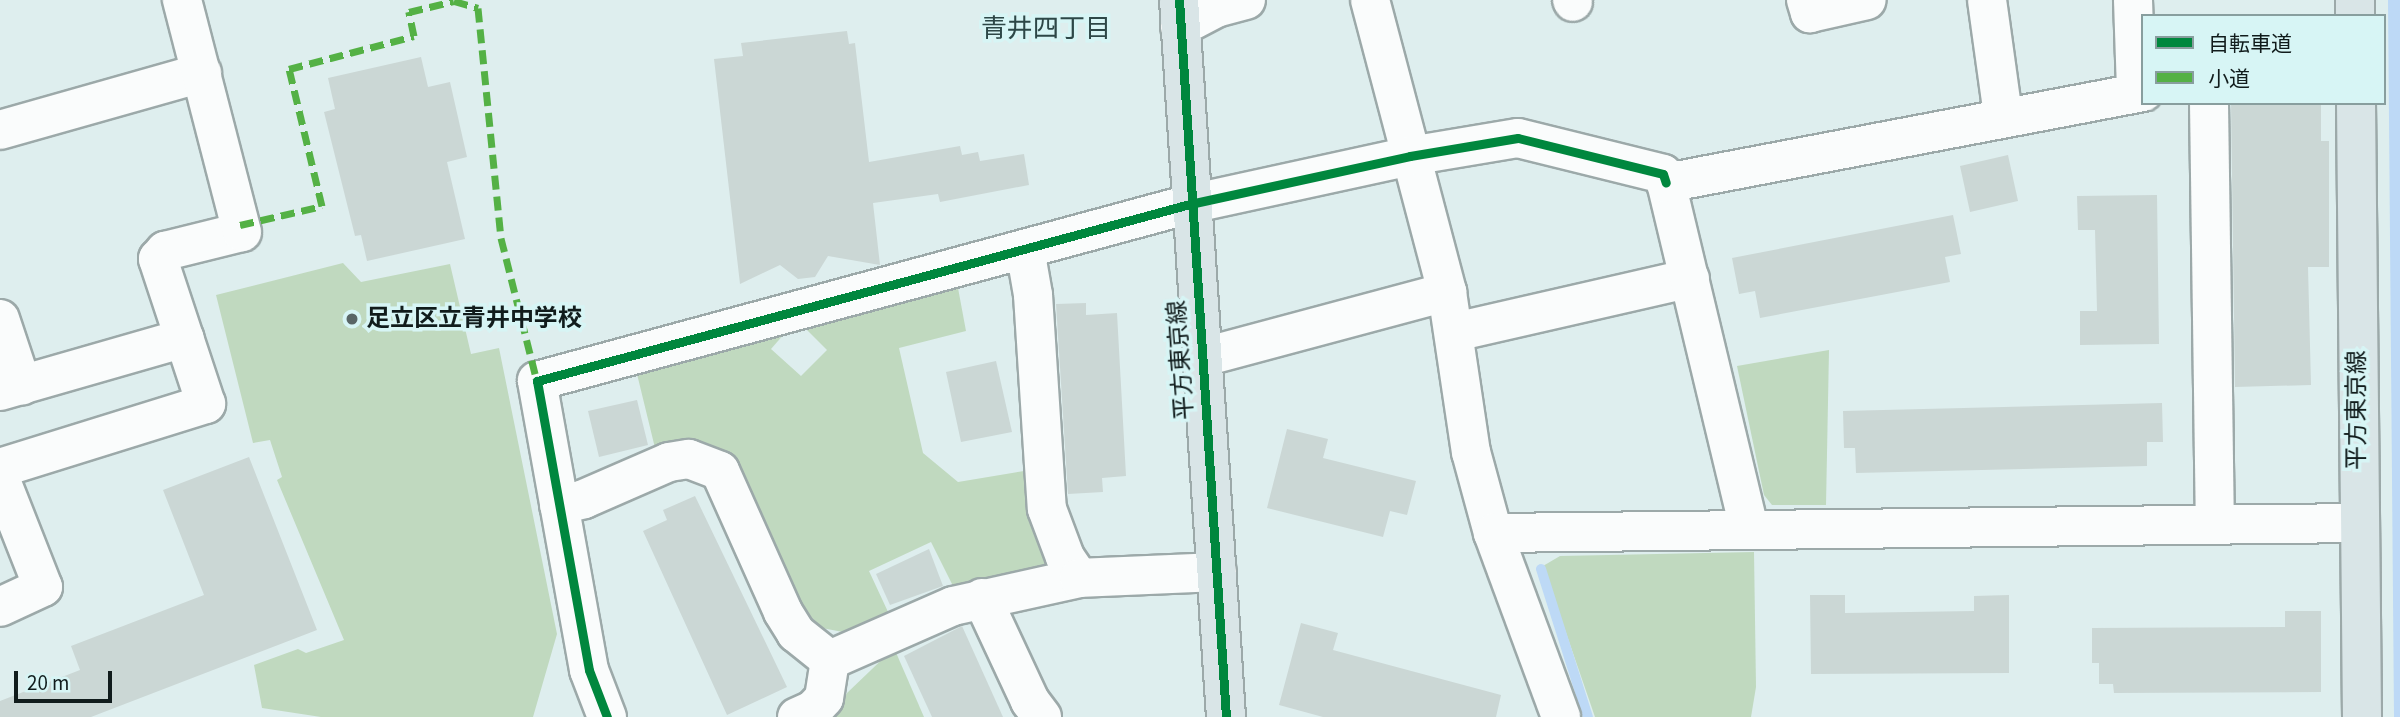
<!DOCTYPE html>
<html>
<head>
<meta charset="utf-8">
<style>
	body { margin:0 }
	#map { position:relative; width:2400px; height:717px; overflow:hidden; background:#deeeee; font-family:"Source Sans 3","Noto Sans JP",sans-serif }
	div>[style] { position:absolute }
	.green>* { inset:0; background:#c0d9bf }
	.water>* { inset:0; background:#bdd9f6 }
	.stream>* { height:10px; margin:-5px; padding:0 5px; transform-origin:5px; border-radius:5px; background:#bdd9f6 }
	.building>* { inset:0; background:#cbd7d5 }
	.roads { filter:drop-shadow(2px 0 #9ca9a9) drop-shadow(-2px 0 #9ca9a9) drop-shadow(0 2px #9ca9a9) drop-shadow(0 -2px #9ca9a9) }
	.minor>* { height:38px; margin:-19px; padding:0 19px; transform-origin:19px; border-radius:19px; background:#fafcfc }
	.major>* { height:38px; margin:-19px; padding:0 19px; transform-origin:19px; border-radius:19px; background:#d9e5e7 }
	.quiet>* { height:7px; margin-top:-3.5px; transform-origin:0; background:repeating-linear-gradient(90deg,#54b145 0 14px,transparent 0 21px) }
	.cycleway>* { height:9px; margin:-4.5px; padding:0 4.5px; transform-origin:4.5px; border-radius:4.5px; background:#00873e }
	.dots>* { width:19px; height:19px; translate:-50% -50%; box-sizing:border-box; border:4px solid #d7f5f5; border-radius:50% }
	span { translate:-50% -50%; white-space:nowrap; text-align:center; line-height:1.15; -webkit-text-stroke:7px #d7f5f5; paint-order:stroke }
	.poi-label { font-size:24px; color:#111c1c; font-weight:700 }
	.left { translate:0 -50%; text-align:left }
	.street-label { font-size:24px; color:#111c1c }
	.neighbourhood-label { font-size:26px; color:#2d4747 }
	.legend { position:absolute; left:2141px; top:14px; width:245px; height:91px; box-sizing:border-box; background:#d7f5f5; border:2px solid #889e9e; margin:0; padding:9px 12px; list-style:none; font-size:21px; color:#111c1c }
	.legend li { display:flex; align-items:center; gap:14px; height:35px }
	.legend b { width:35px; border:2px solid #889e9e }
	.scale { position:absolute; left:14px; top:671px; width:98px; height:32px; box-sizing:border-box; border:4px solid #111c1c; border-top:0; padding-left:9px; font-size:21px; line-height:24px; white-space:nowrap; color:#111c1c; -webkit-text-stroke:5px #d7f5f5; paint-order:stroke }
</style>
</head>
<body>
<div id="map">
	<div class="green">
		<i style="clip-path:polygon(343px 263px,361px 282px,450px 264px,471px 354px,499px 348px,557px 634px,533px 717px,321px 717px,262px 708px,254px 665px,298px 649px,306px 653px,344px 640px,277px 480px,282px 477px,270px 440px,253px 443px,216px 295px)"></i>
		<i style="clip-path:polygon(958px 288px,966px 331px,899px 348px,923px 453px,958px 482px,1024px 471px,1030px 520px,1050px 559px,1045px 568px,953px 586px,931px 542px,869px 571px,889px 614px,848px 633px,822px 628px,794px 600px,737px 466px,655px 448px,637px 374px,785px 333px,771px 349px,801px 376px,827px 350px,804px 327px)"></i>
		<i style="clip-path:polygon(1829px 350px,1826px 505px,1772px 505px,1764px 495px,1737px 366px)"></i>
		<i style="clip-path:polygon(1754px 552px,1756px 687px,1751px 717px,1595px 717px,1543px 566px,1560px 556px)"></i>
		<i style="clip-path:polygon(894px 648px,924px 717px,833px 717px,847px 693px)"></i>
	</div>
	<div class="water">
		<i style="clip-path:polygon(2388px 0,2400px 0,2400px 717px,2394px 717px)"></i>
	</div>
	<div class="stream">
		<i style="left:1541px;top:569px;width:155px;rotate:72.4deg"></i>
	</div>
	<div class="building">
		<i style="clip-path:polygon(847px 31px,849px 44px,855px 43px,869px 162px,960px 146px,962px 155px,978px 152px,980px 161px,1024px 154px,1029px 185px,940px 202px,938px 194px,873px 203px,880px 265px,828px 256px,815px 277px,798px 279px,780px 265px,740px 284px,714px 59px,743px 56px,741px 43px)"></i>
		<i style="clip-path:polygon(421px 57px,428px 87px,450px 82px,467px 157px,447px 162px,465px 239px,367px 261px,361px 235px,355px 236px,324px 112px,335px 109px,328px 78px)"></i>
		<i style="clip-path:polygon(2231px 103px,2321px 103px,2321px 141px,2329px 141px,2329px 267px,2308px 267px,2311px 385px,2235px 387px)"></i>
		<i style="clip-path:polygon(2008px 155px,2018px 201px,1970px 212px,1960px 166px)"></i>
		<i style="clip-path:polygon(2157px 195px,2159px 344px,2080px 345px,2080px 311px,2097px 311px,2095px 230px,2078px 230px,2077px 196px)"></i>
		<i style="clip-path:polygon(1953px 215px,1961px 254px,1945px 257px,1950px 282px,1760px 318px,1755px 291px,1739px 294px,1732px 258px)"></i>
		<i style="clip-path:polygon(1086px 303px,1086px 315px,1117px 313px,1126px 476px,1102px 478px,1103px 492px,1068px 494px,1056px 304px)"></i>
		<i style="clip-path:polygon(996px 361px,1012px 432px,961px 442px,946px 372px)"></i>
		<i style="clip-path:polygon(637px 400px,648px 445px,599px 457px,588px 411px)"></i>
		<i style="clip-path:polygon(2162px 403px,2163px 442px,2147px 442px,2147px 466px,1856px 473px,1855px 448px,1844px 448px,1843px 411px)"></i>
		<i style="clip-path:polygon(1287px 429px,1328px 439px,1323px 458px,1416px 481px,1407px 515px,1390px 511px,1383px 537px,1267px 508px)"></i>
		<i style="clip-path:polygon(249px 457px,317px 630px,91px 717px,0 717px,0 701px,80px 670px,71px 646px,204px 595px,163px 490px)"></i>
		<i style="clip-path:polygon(695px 496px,787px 687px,727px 715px,643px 531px,667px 520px,663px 510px)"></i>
		<i style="clip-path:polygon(929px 549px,943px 586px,890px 605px,876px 574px)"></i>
		<i style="clip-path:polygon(1810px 595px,1845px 595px,1845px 613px,1974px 611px,1974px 596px,2009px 595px,2009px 673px,1811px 674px)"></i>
		<i style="clip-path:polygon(2285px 611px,2321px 611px,2321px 692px,2114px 693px,2113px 684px,2099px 684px,2099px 663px,2092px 663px,2092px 628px,2285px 627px)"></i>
		<i style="clip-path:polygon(1301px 623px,1338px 633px,1333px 650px,1501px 695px,1496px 717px,1323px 717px,1279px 705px)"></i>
		<i style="clip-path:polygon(962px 626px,1003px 717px,932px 717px,904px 656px)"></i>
	</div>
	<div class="roads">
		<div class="minor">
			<i style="left:1370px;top:0;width:302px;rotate:75.2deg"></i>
			<i style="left:1447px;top:292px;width:162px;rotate:81.5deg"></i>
			<i style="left:1471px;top:452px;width:84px;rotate:74.8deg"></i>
			<i style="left:1493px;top:533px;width:196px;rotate:69.7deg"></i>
			<i style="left:1572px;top:0;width:2px;rotate:63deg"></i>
			<i style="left:1806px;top:0;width:14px;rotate:73deg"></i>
			<i style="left:1810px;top:13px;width:58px;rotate:-12.8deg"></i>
			<i style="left:1987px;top:0;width:117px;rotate:82.1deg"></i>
			<i style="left:2133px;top:0;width:92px;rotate:88.1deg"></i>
			<i style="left:1180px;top:27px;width:41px;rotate:-27.8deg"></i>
			<i style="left:1216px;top:8px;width:31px;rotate:-15deg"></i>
			<i style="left:2209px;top:103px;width:420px;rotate:89.2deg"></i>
			<i style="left:0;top:130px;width:210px;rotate:-15.8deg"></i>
			<i style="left:1025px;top:249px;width:47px;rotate:80.1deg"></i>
			<i style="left:1033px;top:295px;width:214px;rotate:86.3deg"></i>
			<i style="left:1047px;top:509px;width:51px;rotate:69.4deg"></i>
			<i style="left:1065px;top:557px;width:25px;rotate:56deg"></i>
			<i style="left:0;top:319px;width:70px;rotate:71.6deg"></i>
			<i style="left:1455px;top:332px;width:241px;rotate:-12.9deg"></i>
			<i style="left:1200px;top:358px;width:256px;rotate:-15deg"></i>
			<i style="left:0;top:391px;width:192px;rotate:-16deg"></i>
			<i style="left:0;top:468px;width:216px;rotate:-17.3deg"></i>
			<i style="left:206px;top:404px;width:153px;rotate:-108.3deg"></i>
			<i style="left:158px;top:259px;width:11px;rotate:-49deg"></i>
			<i style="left:165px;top:251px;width:79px;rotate:-13.9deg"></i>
			<i style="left:242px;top:232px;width:240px;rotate:-104.5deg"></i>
			<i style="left:0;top:478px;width:117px;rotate:68.5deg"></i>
			<i style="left:43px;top:587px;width:47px;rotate:155.1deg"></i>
			<i style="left:559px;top:505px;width:26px;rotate:-13deg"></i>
			<i style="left:584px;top:499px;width:93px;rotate:-23.5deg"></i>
			<i style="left:669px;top:462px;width:20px;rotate:-9deg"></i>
			<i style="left:689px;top:459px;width:33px;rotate:21deg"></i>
			<i style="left:720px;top:471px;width:154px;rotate:65.9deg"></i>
			<i style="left:783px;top:612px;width:25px;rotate:58deg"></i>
			<i style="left:796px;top:633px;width:43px;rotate:38.5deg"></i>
			<i style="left:1749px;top:528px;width:355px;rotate:-103.5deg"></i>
			<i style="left:1666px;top:183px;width:486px;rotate:-10.8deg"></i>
			<i style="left:1493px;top:533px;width:864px;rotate:-0.66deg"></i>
			<i style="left:982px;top:598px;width:114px;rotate:65deg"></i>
			<i style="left:1030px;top:701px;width:20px;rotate:53deg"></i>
			<i style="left:607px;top:717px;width:50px;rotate:-111deg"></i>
			<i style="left:589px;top:670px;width:294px;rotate:-100.2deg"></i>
			<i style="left:537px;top:381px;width:677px;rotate:-15.17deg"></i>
			<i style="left:1190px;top:204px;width:225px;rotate:-12.3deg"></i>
			<i style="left:1410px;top:156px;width:109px;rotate:-9.5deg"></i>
			<i style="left:1518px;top:138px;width:149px;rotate:13.9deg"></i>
			<i style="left:1663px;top:174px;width:9px;rotate:72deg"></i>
			<i style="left:797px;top:717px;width:17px;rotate:-24deg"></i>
			<i style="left:813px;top:710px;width:16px;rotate:-47deg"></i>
			<i style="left:824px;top:698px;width:38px;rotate:-81deg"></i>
			<i style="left:830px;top:660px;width:134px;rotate:-23.7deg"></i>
			<i style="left:953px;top:606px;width:129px;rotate:-12.5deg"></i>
			<i style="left:1079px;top:578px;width:138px;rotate:-2.5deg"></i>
		</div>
		<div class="major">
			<i style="left:1179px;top:0;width:719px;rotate:86.25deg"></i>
			<i style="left:2355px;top:0;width:16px;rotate:90deg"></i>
			<i style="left:2356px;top:103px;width:614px;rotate:89.44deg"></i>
		</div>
	</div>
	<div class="quiet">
		<i style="left:240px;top:225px;width:84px;rotate:-13deg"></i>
		<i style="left:322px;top:206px;width:141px;rotate:-103.5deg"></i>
		<i style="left:289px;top:69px;width:129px;rotate:-14.8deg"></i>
		<i style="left:414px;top:36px;width:25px;rotate:-102deg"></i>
		<i style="left:409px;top:12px;width:46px;rotate:-13.7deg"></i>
		<i style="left:454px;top:1px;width:25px;rotate:16deg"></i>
		<i style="left:478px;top:8px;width:231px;rotate:84.3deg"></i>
		<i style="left:501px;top:238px;width:147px;rotate:75.9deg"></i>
	</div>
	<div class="cycleway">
		<i style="left:1179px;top:0;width:719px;rotate:86.25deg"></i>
		<i style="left:607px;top:717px;width:50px;rotate:-111deg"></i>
		<i style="left:589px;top:670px;width:294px;rotate:-100.2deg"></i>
		<i style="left:537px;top:381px;width:677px;rotate:-15.17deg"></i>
		<i style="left:1190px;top:204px;width:225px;rotate:-12.3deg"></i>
		<i style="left:1410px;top:156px;width:109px;rotate:-9.5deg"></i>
		<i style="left:1518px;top:138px;width:149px;rotate:13.9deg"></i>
		<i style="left:1663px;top:174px;width:9px;rotate:72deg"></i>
	</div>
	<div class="dots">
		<i style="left:352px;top:319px;background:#596666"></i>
	</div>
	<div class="poi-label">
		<span class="left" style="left:366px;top:319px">足立区立青井中学校</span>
	</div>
	<div class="street-label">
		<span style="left:1181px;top:360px;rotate:-94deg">平方東京線</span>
		<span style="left:2357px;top:410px;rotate:-90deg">平方東京線</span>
	</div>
	<div class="neighbourhood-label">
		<span style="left:1046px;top:29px">青井四丁目</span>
	</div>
	<ul class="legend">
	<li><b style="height:9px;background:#00873e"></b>自転車道</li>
	<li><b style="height:9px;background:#54b145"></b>小道</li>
	</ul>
	<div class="scale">20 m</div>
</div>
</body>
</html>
